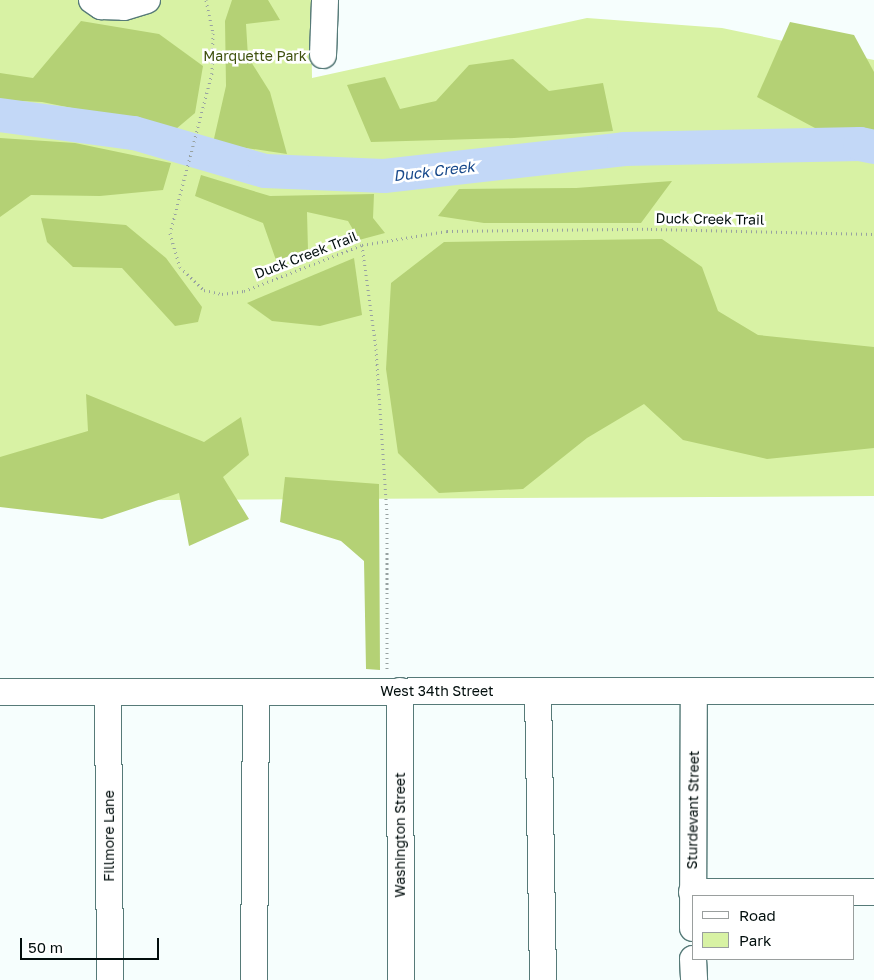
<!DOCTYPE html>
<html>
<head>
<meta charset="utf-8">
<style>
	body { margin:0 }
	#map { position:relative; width:874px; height:980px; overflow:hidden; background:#f6fefd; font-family:"Golos Text",sans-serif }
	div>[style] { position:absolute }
	.green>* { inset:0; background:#d8f2a4 }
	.forest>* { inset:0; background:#b4d175 }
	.river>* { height:34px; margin:-17px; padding:0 17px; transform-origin:17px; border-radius:17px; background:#c3d8f7 }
	.path>* { height:3px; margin-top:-1.5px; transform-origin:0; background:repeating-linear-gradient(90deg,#98a2a1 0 1px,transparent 0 5px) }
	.roads { filter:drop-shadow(1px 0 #567a78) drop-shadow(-1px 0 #567a78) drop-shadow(0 1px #567a78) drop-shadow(0 -1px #567a78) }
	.minor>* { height:26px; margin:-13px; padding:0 13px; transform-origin:13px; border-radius:13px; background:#fff }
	span { translate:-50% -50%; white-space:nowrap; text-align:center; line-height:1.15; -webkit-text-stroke:5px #fff; paint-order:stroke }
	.park-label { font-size:14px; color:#3f510e }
	.street-label { font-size:14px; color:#020e0d }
	.water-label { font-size:15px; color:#17488a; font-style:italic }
	.legend { position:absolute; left:692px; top:895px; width:162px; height:65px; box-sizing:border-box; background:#fff; border:1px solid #9a9f9e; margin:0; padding:6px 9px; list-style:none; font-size:15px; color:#020e0d }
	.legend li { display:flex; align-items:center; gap:10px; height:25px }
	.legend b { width:25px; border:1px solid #9a9f9e }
	.scale { position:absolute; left:20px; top:938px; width:139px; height:22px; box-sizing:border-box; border:2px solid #020e0d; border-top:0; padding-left:6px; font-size:15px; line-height:18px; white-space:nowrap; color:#020e0d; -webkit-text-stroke:4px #fff; paint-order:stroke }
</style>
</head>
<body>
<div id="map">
	<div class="green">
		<i style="clip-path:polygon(0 0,311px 0,312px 78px,587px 18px,722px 28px,874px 60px,874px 496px,0 501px)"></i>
	</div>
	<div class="forest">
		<i style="clip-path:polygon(232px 0,268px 0,280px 20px,246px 24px,248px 57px,270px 92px,287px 154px,213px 143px,226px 86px,225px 21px)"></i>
		<i style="clip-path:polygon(81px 21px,159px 34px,203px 66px,195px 113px,176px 129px,42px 102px,0 100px,0 73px,33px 78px)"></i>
		<i style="clip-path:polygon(790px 22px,854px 35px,874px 72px,874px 136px,815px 128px,757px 97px)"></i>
		<i style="clip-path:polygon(513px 59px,549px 91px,603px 83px,613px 131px,514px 138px,371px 142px,347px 85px,385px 77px,400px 109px,436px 101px,469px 65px)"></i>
		<i style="clip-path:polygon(0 138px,75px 143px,171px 163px,163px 190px,100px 196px,31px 195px,0 217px)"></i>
		<i style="clip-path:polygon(201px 175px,270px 196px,374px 194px,373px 218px,385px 233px,359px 240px,348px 221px,307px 212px,308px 250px,277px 263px,263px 223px,195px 196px)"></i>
		<i style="clip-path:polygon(672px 181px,641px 223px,484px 223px,438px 216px,459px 189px,576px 188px)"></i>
		<i style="clip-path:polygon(41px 218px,126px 225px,166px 258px,202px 307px,198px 322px,175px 326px,122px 268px,73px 267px,47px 242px)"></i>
		<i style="clip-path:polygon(662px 239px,702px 267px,718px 311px,758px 335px,874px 347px,874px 448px,767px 459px,683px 440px,644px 404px,587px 438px,523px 489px,439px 493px,398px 453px,386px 369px,391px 283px,444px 242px)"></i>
		<i style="clip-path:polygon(354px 258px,362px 315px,320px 326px,272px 321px,247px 303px)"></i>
		<i style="clip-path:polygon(86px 394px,204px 442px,241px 417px,249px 455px,223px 477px,249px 519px,189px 546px,179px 493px,102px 519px,0 507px,0 457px,88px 431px)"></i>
		<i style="clip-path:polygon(285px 477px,379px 484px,380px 670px,366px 669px,364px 561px,341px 541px,280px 522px)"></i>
	</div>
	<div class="river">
		<i style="left:0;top:115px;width:135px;rotate:7.7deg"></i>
		<i style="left:134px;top:133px;width:136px;rotate:16.2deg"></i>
		<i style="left:265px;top:171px;width:119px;rotate:2.4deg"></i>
		<i style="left:384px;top:176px;width:242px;rotate:-6.4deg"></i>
		<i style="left:624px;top:149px;width:236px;rotate:-1.2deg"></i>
		<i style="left:860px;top:144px;width:14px;rotate:12deg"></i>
	</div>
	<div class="path">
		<i style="left:206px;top:0;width:34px;rotate:78deg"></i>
		<i style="left:213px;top:33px;width:40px;rotate:91.4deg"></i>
		<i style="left:212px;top:73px;width:165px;rotate:104.7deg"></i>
		<i style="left:170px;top:233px;width:35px;rotate:74deg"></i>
		<i style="left:180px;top:267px;width:33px;rotate:44deg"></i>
		<i style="left:204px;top:290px;width:18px;rotate:13deg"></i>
		<i style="left:222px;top:294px;width:22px;rotate:-8deg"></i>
		<i style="left:244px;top:291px;width:127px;rotate:-21.3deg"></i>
		<i style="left:362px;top:245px;width:86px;rotate:-9.4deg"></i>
		<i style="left:447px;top:231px;width:204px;rotate:-0.6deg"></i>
		<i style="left:651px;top:229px;width:223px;rotate:1.3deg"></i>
		<i style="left:362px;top:245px;width:105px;rotate:82.3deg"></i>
		<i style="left:376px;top:349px;width:164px;rotate:86.2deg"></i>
		<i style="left:387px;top:513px;width:157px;rotate:90deg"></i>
	</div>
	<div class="roads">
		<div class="minor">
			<i style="left:92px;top:0;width:11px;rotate:34deg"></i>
			<i style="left:101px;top:6px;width:23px;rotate:2deg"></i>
			<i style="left:124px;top:7px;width:24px;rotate:-17deg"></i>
			<i style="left:323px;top:55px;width:55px;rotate:-87.9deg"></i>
			<i style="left:400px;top:691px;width:289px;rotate:89.8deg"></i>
			<i style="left:538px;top:691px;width:289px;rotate:89deg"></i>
			<i style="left:0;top:692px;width:874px;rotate:-0.07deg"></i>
			<i style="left:108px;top:692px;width:288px;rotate:89.6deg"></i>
			<i style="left:692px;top:892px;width:182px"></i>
			<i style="left:693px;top:928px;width:237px;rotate:-89.8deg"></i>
			<i style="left:693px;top:959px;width:21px;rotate:87deg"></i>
			<i style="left:254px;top:980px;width:288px;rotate:-89.6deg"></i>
		</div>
	</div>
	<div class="park-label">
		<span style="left:255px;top:56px">Marquette Park</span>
	</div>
	<div class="street-label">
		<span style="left:710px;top:219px;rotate:1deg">Duck Creek Trail</span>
		<span style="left:306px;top:255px;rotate:-21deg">Duck Creek Trail</span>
		<span style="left:437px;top:691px">West 34th Street</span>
		<span style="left:693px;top:810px;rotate:-89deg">Sturdevant Street</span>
		<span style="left:400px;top:835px;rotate:-90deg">Washington Street</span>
		<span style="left:109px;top:836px;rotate:-90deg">Fillmore Lane</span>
	</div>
	<div class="water-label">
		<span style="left:434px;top:171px;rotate:-7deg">Duck Creek</span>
	</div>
	<ul class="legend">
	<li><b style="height:6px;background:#fff"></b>Road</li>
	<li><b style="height:14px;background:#d8f2a4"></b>Park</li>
	</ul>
	<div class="scale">50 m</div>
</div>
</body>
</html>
